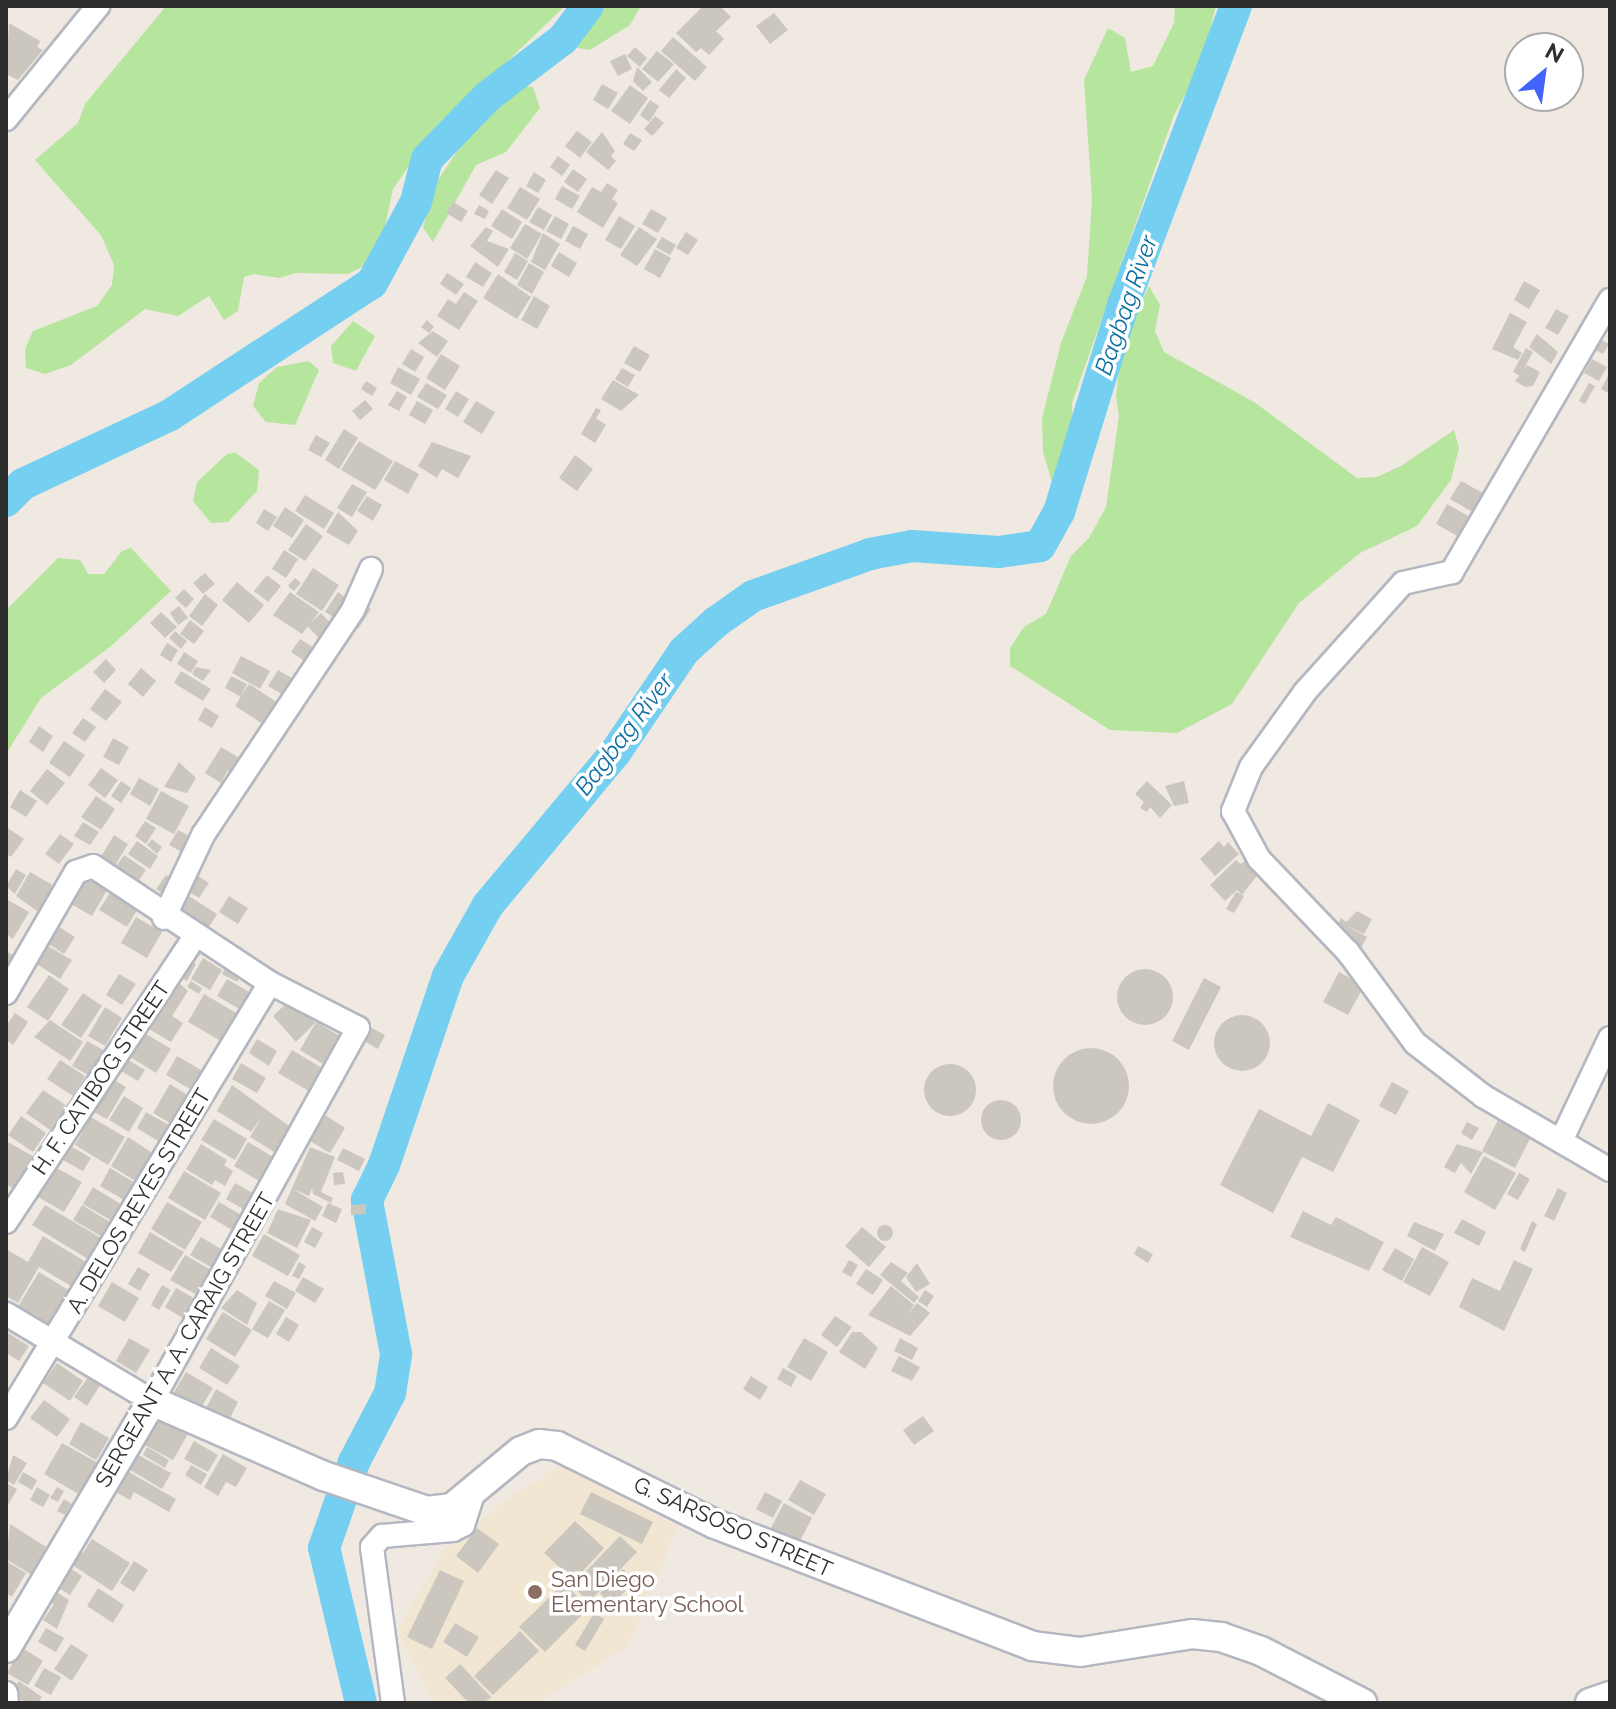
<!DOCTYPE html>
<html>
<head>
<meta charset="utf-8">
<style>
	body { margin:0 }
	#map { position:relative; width:1616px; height:1709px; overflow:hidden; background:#efe9e1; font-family:Raleway,sans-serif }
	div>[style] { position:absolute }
	.education>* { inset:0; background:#f0e6d1 }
	.green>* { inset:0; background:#b6e59e }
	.river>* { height:32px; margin:-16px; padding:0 16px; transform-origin:16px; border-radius:16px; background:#75cff0 }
	.building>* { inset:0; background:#cbc7bf }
	.round { border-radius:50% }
	.roads { filter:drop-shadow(2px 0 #b4b7c1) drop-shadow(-2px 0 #b4b7c1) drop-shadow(0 2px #b4b7c1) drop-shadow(0 -2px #b4b7c1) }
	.minor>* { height:22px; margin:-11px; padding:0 11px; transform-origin:11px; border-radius:11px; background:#fff }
	.tertiary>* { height:28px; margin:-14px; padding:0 14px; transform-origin:14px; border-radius:14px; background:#fff }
	.dots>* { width:22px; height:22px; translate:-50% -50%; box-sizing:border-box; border:4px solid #fff; border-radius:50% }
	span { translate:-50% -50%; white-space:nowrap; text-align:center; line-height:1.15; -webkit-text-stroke:7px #fff; paint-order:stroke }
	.street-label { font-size:22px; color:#2e2e2e }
	.education-label { font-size:22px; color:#785e54 }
	.left { translate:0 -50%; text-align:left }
	.water-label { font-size:24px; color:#0d6fa3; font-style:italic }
	.frame { position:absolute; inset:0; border:8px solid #2e2e2e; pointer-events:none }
	.north { position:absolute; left:1504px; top:32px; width:80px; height:80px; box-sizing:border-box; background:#fff; border:2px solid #ababab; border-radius:50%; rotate:29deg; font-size:22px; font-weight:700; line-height:32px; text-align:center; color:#2e2e2e }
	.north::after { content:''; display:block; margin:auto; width:28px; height:36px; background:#4264fb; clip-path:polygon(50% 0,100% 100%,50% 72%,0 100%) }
</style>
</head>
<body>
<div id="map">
	<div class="education">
		<i style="clip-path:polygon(561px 1466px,678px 1527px,628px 1646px,537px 1703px,434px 1703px,397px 1631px,443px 1552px,508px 1498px)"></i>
	</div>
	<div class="green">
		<i style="clip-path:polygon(166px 6px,565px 6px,432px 134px,413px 160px,393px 189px,382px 240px,370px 263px,348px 274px,296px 273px,279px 278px,254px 274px,244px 277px,238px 311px,224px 320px,209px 296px,178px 316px,145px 309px,71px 365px,45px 374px,26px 368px,25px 349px,33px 331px,97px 306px,112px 285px,114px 265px,101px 235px,35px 160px,78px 123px,85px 104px)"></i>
		<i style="clip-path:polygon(601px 6px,641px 6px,630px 25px,590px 50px,578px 48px,579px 33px)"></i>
		<i style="clip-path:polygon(1175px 6px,1216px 6px,1200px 68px,1174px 115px,1072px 403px,1075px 474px,1053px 486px,1043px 452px,1042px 418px,1061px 343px,1087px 276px,1092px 199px,1084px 80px,1108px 28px,1125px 38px,1131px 72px,1153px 66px,1174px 23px)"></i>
		<i style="clip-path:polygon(518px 86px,533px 87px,540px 108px,506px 152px,476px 165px,433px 242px,423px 228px,434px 186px,462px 144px)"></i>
		<i style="clip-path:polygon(1149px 286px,1160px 305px,1155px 331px,1164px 352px,1254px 402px,1357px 478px,1377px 477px,1401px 466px,1454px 430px,1459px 448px,1451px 480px,1417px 526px,1360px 553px,1299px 603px,1232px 704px,1177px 733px,1110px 730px,1010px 666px,1010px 648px,1024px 627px,1046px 614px,1071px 556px,1089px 538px,1106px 507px,1119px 416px,1116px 396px,1122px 343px)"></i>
		<i style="clip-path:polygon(353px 321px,375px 336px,356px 371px,333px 363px,331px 346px)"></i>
		<i style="clip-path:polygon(309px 361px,319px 370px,295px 425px,266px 422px,253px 406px,259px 383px,277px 367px)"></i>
		<i style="clip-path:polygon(236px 453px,259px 470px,257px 491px,228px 522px,211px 523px,193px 501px,197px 482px,227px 454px)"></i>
		<i style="clip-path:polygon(131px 548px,171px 591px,110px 647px,41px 698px,6px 754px,6px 610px,58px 558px,80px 560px,88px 574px,104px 574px,122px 551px)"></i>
	</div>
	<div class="river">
		<i style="left:6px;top:501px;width:24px;rotate:-45deg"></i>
		<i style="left:23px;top:484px;width:162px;rotate:-25.1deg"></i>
		<i style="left:170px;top:415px;width:241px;rotate:-33.2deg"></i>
		<i style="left:372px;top:283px;width:92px;rotate:-61.5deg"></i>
		<i style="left:416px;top:202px;width:44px;rotate:-75.7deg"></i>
		<i style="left:427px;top:159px;width:86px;rotate:-45.9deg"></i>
		<i style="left:487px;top:97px;width:96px;rotate:-37.3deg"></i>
		<i style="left:563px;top:39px;width:41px;rotate:-52.9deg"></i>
		<i style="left:361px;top:1703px;width:159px;rotate:-103.4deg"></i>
		<i style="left:324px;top:1548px;width:91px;rotate:-70.8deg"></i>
		<i style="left:354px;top:1462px;width:78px;rotate:-62.4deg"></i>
		<i style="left:390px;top:1393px;width:39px;rotate:-81deg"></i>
		<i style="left:396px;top:1354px;width:157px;rotate:-100.7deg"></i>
		<i style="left:367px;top:1200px;width:39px;rotate:-64deg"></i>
		<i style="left:384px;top:1165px;width:200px;rotate:-71.3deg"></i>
		<i style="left:448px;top:976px;width:81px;rotate:-60.6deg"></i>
		<i style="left:488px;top:905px;width:198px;rotate:-50.1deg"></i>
		<i style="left:615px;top:753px;width:123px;rotate:-55.9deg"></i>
		<i style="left:684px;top:651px;width:43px;rotate:-42.2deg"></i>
		<i style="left:716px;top:622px;width:45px;rotate:-35.1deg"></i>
		<i style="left:753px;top:596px;width:124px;rotate:-19.7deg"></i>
		<i style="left:870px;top:554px;width:43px;rotate:-10.8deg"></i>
		<i style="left:912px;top:546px;width:87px;rotate:3.9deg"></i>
		<i style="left:999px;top:552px;width:41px;rotate:-8.3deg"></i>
		<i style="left:1040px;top:546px;width:39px;rotate:-61deg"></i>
		<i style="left:1059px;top:512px;width:217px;rotate:-72.8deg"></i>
		<i style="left:1123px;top:305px;width:320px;rotate:-69.3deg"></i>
	</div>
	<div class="building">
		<i style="clip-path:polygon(703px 6px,720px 6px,731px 17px,716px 31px,724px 39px,709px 55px,701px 48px,696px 52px,676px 33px)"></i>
		<i style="clip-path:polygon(774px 13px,788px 30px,770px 44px,756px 26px)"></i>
		<i style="clip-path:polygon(9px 23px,40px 41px,37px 47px,43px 50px,18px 80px,6px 74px)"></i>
		<i style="clip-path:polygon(673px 37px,707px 67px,695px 81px,661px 51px)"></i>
		<i style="clip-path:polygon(635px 47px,647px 58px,640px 67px,627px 56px)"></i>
		<i style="clip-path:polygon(657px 51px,674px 64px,658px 82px,642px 69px)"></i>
		<i style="clip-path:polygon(625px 54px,632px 69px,618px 76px,610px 61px)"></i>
		<i style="clip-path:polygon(637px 67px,652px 82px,643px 91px,633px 81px)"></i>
		<i style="clip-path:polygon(676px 69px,686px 78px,669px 98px,659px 90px)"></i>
		<i style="clip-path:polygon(602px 84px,618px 93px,608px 109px,593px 100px)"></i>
		<i style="clip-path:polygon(630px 85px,648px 98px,630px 124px,611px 111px)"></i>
		<i style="clip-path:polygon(650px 100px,659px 106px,649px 122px,640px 115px)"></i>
		<i style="clip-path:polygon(655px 116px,664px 123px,652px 136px,644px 129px)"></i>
		<i style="clip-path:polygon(577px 131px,592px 142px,580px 158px,565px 146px)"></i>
		<i style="clip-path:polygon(602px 132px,615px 151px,611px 156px,616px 161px,608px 170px,586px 152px)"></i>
		<i style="clip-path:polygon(630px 133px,642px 140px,634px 151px,623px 144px)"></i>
		<i style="clip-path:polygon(558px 156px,570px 165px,562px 176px,550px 167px)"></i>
		<i style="clip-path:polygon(573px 169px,587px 179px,578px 192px,564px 182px)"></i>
		<i style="clip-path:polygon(496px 170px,509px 178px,492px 204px,479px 195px)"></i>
		<i style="clip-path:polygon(534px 172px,546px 180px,538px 193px,526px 186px)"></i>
		<i style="clip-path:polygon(607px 183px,618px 190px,612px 199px,618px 203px,603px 228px,577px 212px,592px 187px,601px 192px)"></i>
		<i style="clip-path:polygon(562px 186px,580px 196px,572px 209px,555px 199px)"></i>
		<i style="clip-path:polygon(520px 187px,540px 199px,527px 220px,507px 208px)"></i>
		<i style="clip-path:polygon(453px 202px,468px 211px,461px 222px,446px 213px)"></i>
		<i style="clip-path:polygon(479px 205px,489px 211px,485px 219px,474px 214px)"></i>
		<i style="clip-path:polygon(538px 207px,552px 215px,544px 230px,529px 222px)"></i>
		<i style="clip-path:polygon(502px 209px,522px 222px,512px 239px,491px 226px)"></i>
		<i style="clip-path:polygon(651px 209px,667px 218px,658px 233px,642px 224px)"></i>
		<i style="clip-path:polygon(555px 216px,569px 224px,561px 239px,546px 231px)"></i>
		<i style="clip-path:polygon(619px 216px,635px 226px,621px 249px,605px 240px)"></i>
		<i style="clip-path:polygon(525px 224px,542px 234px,527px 259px,510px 248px)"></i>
		<i style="clip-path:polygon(573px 226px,588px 234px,580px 249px,565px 241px)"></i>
		<i style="clip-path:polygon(486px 227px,493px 231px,487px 241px,509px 249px,498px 267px,470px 246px)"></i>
		<i style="clip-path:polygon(639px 227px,657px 239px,637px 266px,620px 255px)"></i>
		<i style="clip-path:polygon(686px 232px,698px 240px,688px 255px,676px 248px)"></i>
		<i style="clip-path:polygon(543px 233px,560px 244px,545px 270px,531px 262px)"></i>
		<i style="clip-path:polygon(662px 237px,676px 245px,670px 255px,656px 247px)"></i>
		<i style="clip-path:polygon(655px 249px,671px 258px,660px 278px,644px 269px)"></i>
		<i style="clip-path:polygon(559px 252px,577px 263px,569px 277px,551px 266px)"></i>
		<i style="clip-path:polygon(515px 253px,528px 261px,517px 280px,504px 272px)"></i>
		<i style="clip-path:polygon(475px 262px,492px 273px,483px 287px,466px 277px)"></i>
		<i style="clip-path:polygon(529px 263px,544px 272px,532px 294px,517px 285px)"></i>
		<i style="clip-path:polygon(447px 273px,464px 284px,456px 295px,440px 284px)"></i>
		<i style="clip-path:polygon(498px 274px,531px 297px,517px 319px,483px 298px)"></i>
		<i style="clip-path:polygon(1524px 281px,1540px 290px,1529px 309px,1514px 300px)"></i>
		<i style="clip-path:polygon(464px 292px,478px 301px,459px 330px,437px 316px,448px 299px,456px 304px)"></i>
		<i style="clip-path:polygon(534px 296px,550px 306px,537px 329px,521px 320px)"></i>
		<i style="clip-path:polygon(1556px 309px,1569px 316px,1558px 335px,1545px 328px)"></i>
		<i style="clip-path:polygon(1510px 313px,1527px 322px,1513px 347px,1522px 353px,1518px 360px,1492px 349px)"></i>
		<i style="clip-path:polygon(427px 320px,434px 327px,429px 333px,421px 327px)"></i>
		<i style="clip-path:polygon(433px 331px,448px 341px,437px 357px,418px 343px)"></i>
		<i style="clip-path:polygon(1537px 334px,1558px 352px,1551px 364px,1529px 347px)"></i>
		<i style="clip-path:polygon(1598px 338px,1609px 344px,1603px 354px,1592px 348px)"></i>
		<i style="clip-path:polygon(634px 346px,650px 355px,640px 372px,624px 363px)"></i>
		<i style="clip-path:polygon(1526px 348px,1533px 352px,1520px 376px,1513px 372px)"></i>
		<i style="clip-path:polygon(411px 349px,424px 357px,415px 372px,402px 364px)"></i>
		<i style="clip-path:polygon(441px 354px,460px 366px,445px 390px,426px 378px)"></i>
		<i style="clip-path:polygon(1592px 359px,1607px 367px,1599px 381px,1584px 373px)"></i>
		<i style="clip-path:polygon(1527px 365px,1540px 372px,1533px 386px,1525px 387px,1515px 381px)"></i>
		<i style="clip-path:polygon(398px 367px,420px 379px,411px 395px,390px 383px)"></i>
		<i style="clip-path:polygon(622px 368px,635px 375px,628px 387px,615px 379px)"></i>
		<i style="clip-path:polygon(1610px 372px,1610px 394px,1601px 389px)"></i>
		<i style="clip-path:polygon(613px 380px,639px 395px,621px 411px,601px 399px)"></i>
		<i style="clip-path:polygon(366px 381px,377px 388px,372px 396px,361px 389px)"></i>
		<i style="clip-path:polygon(426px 383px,447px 395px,438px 409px,417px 397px)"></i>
		<i style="clip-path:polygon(1589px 383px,1595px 386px,1585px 404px,1579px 401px)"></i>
		<i style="clip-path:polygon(397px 391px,407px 397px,399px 411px,388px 405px)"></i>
		<i style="clip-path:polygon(456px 391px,469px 399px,458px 417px,445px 409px)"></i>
		<i style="clip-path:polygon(365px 400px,373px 409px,360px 420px,352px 411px)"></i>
		<i style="clip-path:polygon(417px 401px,433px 410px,425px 424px,409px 415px)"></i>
		<i style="clip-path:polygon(476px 401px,495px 412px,482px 434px,463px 422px)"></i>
		<i style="clip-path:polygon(596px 408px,601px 410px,596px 418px,606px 425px,595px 443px,581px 434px)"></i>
		<i style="clip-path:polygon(344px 429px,358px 438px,339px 469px,325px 460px)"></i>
		<i style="clip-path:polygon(316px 435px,330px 443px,321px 457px,308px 450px)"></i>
		<i style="clip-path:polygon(359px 441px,393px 461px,375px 490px,341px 470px)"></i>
		<i style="clip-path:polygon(432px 442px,471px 456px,458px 478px,442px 469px,437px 478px,418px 466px)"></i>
		<i style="clip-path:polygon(575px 455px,593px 469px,577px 491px,559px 478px)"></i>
		<i style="clip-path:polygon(395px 461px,419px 474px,408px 494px,384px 480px)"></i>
		<i style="clip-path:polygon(1461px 481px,1492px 498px,1481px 517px,1450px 499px)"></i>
		<i style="clip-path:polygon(352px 484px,367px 492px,352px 517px,337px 508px)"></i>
		<i style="clip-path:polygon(305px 495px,334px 513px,324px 529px,295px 511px)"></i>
		<i style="clip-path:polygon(367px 496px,382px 505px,373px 521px,357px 511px)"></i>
		<i style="clip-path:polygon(1447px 504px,1472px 518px,1461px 538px,1436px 524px)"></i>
		<i style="clip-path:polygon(285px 507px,304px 520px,292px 538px,273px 526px)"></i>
		<i style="clip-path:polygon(264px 509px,277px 517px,268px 531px,256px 523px)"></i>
		<i style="clip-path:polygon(338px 512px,358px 531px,349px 545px,326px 532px)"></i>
		<i style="clip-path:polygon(306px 524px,323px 536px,305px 561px,288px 550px)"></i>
		<i style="clip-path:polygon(284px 550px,298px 559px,286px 578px,272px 569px)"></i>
		<i style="clip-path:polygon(313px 568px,339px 585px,322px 611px,296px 594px)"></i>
		<i style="clip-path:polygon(205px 573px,215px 584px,203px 594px,193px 583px)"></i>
		<i style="clip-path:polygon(267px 575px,281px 586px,268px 602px,254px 591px)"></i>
		<i style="clip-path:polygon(295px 578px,301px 583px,294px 591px,288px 586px)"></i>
		<i style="clip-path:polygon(237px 582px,264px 605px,249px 623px,222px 600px)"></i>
		<i style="clip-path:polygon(184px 589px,194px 599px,186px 608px,175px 598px)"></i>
		<i style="clip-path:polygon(290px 592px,319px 612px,302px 634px,273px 615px)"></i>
		<i style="clip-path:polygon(338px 592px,347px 599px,335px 618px,325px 612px)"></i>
		<i style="clip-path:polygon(205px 594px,218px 605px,202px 626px,189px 616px)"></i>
		<i style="clip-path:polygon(360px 603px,371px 609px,358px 629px,348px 622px)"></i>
		<i style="clip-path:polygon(179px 606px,188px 618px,178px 625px,170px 613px)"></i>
		<i style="clip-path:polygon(161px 612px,177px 627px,165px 638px,150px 623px)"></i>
		<i style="clip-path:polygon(321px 613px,338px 631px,325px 644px,307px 626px)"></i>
		<i style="clip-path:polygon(190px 620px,204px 631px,194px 644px,180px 634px)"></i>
		<i style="clip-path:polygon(175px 631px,187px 641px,181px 649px,169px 638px)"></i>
		<i style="clip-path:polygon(300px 639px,320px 652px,311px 665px,291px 652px)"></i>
		<i style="clip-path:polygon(167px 643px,178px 650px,171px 662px,160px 655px)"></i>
		<i style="clip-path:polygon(184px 652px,198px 661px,191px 673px,177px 664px)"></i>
		<i style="clip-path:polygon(241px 656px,270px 671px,260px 689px,232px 673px)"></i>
		<i style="clip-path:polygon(106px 659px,116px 670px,104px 683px,93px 672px)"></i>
		<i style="clip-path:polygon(196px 667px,211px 670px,203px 681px,192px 674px)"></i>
		<i style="clip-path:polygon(141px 668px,156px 681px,143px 697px,128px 684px)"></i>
		<i style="clip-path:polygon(278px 670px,302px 684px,292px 700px,268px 686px)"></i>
		<i style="clip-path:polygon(181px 671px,211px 689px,203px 701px,174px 683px)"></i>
		<i style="clip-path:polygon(231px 676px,247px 684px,241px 697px,225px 688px)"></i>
		<i style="clip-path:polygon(249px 684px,286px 708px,272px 730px,235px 706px)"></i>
		<i style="clip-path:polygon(105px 689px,122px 702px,106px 721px,90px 709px)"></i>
		<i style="clip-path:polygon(205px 707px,219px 716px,212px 728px,198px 720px)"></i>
		<i style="clip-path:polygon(83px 718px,96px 727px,85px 742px,72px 733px)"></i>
		<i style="clip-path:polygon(39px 726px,53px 736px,43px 752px,29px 742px)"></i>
		<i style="clip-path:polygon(113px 738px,129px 747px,119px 765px,103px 757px)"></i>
		<i style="clip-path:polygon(64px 741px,85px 755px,70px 777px,49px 763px)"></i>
		<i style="clip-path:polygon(221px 747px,248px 763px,240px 777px,228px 770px,221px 783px,205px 773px)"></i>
		<i style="clip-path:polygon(179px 762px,196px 778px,187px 793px,164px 787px)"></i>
		<i style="clip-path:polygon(101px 768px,118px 780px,105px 798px,88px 785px)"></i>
		<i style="clip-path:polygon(47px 769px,65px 783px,47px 805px,30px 791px)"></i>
		<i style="clip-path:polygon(139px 778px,159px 789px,150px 806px,130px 794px)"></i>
		<i style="clip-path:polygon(121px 781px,131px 788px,121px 803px,111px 796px)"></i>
		<i style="clip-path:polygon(1147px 781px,1172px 805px,1160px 818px,1150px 807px,1147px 812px,1140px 808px,1144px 802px,1135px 794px)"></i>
		<i style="clip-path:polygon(1184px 781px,1189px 803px,1174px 806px,1165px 786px)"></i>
		<i style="clip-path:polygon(20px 790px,37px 801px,26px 817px,10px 807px)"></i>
		<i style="clip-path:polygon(161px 791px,189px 806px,174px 834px,146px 819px)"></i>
		<i style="clip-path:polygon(96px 796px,115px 809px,101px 830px,81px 817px)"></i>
		<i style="clip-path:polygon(145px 821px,156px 828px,146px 844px,135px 836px)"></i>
		<i style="clip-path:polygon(83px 822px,99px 832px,90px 845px,74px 836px)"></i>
		<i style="clip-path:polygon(6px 827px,24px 839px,11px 857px,6px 854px)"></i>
		<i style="clip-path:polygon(178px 830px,197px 840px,189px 856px,169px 845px)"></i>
		<i style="clip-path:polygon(60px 834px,74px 844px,59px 864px,45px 854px)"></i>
		<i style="clip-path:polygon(114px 835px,128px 844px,113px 869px,99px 860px)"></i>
		<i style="clip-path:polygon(152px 839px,162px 847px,157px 854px,147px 845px)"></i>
		<i style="clip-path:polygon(137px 841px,158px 856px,150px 869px,128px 854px)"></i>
		<i style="clip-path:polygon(1219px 841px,1224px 847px,1228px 842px,1239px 854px,1215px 876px,1200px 859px)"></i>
		<i style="clip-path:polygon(124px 855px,146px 870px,132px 890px,110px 875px)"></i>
		<i style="clip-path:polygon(1251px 855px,1259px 873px,1242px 895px,1237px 890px,1225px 901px,1210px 885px,1236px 860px,1241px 864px)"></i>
		<i style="clip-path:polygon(16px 869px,26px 875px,15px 894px,6px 886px)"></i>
		<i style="clip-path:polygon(191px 871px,209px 883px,199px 898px,181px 887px)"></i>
		<i style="clip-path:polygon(30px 872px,61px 890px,48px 919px,16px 896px)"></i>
		<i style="clip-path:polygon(88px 872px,110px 885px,92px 916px,69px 903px)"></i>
		<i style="clip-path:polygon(166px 875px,179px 884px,169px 898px,156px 889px)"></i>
		<i style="clip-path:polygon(113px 888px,140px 905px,127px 927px,99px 910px)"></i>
		<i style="clip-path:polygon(1236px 892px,1244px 896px,1234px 913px,1226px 909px)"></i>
		<i style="clip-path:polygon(184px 893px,217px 914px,208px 929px,174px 908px)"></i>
		<i style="clip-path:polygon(229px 896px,248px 908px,238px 924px,219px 912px)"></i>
		<i style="clip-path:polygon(6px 899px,29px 912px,13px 939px,6px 934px)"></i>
		<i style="clip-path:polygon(1357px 911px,1372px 919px,1364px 934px,1346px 925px,1367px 937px,1359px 952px,1335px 930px,1341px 918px,1346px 922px)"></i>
		<i style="clip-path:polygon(136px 917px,162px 932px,147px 958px,121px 943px)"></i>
		<i style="clip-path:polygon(55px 924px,75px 937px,64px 954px,44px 941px)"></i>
		<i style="clip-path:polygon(46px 945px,72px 960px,60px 979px,35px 963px)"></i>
		<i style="clip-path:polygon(6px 951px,23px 961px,6px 990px)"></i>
		<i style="clip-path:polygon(183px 957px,196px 964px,187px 981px,173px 974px)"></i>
		<i style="clip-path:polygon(203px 958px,222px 970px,210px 990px,191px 979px)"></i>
		<i style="clip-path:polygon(228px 963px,243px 971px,237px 982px,222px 974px)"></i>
		<i class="round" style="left:1117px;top:969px;width:56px;height:56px"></i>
		<i style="clip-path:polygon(1339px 972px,1364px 986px,1348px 1015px,1323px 1002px)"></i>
		<i style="clip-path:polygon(119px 974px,136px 984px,122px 1005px,106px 995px)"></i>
		<i style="clip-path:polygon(49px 975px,69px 989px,48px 1021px,27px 1007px)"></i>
		<i style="clip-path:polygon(170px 975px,188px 991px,172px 1016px,183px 1023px,171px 1042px,149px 1029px,153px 1022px,145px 1017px)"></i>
		<i style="clip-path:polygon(1204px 978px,1221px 987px,1189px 1050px,1172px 1041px)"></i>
		<i style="clip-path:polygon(227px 979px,251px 993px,241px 1010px,217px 996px)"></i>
		<i style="clip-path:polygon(191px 981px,202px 988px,199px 994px,187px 987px)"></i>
		<i style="clip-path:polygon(83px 993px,102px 1006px,81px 1038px,61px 1025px)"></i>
		<i style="clip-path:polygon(204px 994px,243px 1017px,228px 1045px,188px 1022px)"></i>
		<i style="clip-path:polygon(292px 998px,315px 1023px,296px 1042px,273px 1016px)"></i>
		<i style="clip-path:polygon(105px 1007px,122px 1018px,105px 1046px,88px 1036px)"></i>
		<i style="clip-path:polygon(15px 1013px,28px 1022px,13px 1045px,6px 1040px,6px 1026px)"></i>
		<i class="round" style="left:1214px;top:1015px;width:56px;height:56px"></i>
		<i style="clip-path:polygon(50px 1020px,83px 1042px,70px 1061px,34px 1037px)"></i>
		<i style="clip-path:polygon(316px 1022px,345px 1039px,328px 1067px,300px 1050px)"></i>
		<i style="clip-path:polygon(370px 1027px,385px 1035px,378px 1049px,362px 1040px)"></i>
		<i style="clip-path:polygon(141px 1031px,171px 1049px,156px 1073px,127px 1055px)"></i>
		<i style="clip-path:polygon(257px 1039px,277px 1051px,269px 1066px,249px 1053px)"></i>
		<i style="clip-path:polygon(87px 1041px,105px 1051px,90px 1076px,72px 1066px)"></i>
		<i class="round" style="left:1053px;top:1048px;width:76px;height:76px"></i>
		<i style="clip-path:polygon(292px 1050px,327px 1071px,314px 1094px,278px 1073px)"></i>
		<i style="clip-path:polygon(177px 1056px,208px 1074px,197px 1093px,166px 1075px)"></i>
		<i style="clip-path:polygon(60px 1060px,85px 1076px,73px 1096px,47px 1079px)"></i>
		<i style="clip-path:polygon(128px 1060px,145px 1070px,138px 1081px,121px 1071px)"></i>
		<i style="clip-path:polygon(241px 1063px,266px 1078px,257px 1093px,232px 1079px)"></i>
		<i class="round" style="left:924px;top:1064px;width:52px;height:52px"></i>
		<i style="clip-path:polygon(113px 1079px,126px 1087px,107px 1119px,94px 1112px)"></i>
		<i style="clip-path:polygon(1392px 1082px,1409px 1091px,1396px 1115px,1379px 1106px)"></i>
		<i style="clip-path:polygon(170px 1084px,192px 1098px,175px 1126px,153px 1113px)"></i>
		<i style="clip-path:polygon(232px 1085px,299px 1133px,284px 1158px,250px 1137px,262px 1116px,251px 1132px,217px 1111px)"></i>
		<i style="clip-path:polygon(43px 1090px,67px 1106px,50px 1130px,26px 1113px)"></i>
		<i style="clip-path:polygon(124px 1096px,143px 1108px,129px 1132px,109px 1120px)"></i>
		<i class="round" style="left:981px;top:1100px;width:40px;height:40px"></i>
		<i style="clip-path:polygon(1328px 1103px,1360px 1120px,1333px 1172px,1302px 1157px,1273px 1213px,1220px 1185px,1259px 1109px,1311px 1136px)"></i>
		<i style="clip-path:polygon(146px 1112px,176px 1129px,166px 1146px,137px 1128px)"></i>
		<i style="clip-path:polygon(325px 1115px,345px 1128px,330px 1153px,310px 1141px)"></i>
		<i style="clip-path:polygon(21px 1116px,46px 1133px,33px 1152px,8px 1135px)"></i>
		<i style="clip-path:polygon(1500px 1116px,1533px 1133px,1515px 1168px,1482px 1151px)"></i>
		<i style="clip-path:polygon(91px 1117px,125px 1137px,108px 1165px,75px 1145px)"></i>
		<i style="clip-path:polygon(214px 1119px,247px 1139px,235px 1160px,201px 1140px)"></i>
		<i style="clip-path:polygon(1467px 1122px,1479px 1128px,1472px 1140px,1461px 1133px)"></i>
		<i style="clip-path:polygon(128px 1137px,154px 1154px,137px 1182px,111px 1166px)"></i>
		<i style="clip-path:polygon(6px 1141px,36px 1158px,17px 1191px,6px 1184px)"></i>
		<i style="clip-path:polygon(248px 1142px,283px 1163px,269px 1187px,234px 1166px)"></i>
		<i style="clip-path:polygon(201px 1144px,227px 1160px,224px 1165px,233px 1171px,225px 1186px,215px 1180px,212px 1185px,186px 1169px)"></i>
		<i style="clip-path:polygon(1457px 1144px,1483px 1152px,1471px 1174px,1461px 1163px,1455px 1173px,1444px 1167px)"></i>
		<i style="clip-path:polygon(69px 1145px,91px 1158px,83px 1171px,61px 1159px)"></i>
		<i style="clip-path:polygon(310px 1147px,335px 1157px,321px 1192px,333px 1198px,331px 1203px,313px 1194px,312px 1188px,309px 1196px,293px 1189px,323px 1207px,315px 1221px,285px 1204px)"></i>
		<i style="clip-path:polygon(343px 1148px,365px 1159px,359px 1171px,337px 1160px)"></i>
		<i style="clip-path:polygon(1484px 1156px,1516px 1173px,1495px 1210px,1464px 1192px)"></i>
		<i style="clip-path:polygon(55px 1167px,82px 1182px,64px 1212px,38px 1197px)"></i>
		<i style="clip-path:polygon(110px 1168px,135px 1183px,124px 1200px,100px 1186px)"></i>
		<i style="clip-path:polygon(184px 1171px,221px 1193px,205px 1220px,168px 1198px)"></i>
		<i style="clip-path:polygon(343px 1172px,345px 1184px,334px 1185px,333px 1173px)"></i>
		<i style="clip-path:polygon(1519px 1173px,1530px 1179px,1518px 1200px,1507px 1194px)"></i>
		<i style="clip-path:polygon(235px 1183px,258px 1196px,248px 1212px,226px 1199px)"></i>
		<i style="clip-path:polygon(93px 1187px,127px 1208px,117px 1224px,83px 1204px)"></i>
		<i style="clip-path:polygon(1558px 1188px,1567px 1193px,1554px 1221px,1544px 1216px)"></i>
		<i style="clip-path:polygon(167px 1202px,202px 1222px,185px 1250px,151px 1229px)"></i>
		<i style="clip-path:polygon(219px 1202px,248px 1219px,239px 1234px,210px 1217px)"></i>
		<i style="clip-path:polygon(328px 1203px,342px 1209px,336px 1223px,322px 1216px)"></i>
		<i style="clip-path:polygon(366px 1204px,366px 1214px,351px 1215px,351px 1205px)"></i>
		<i style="clip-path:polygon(45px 1205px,101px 1238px,88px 1259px,32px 1225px)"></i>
		<i style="clip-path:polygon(82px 1205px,115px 1225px,106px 1239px,73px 1220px)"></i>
		<i style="clip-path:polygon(278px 1209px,311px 1220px,297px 1248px,267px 1233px)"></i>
		<i style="clip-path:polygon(1303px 1211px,1331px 1225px,1336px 1217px,1384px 1242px,1369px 1271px,1290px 1237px)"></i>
		<i style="clip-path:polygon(1462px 1219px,1486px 1232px,1479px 1246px,1454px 1233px)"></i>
		<i style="clip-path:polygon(1532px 1221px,1537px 1224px,1525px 1252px,1520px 1249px)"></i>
		<i style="clip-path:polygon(1414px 1222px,1444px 1234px,1435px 1251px,1407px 1236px)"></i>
		<i class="round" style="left:877px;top:1225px;width:16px;height:16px"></i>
		<i style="clip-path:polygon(312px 1227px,323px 1233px,315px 1248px,304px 1242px)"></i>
		<i style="clip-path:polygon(862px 1227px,886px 1247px,869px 1267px,845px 1246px)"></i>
		<i style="clip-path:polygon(150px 1232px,184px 1252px,171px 1272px,138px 1253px)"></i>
		<i style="clip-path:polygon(264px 1234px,300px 1255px,288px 1276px,252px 1256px)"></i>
		<i style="clip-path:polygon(43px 1236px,91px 1265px,76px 1289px,39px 1267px,18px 1303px,6px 1296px,6px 1249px,28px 1262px)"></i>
		<i style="clip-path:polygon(201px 1237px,221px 1249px,211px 1267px,190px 1255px)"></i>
		<i style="clip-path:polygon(1138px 1246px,1153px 1254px,1148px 1263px,1134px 1254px)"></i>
		<i style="clip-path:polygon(1422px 1247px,1449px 1262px,1430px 1296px,1403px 1282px)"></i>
		<i style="clip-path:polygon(1395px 1248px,1414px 1259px,1402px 1281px,1382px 1270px)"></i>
		<i style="clip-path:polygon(185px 1255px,211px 1270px,197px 1295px,170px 1280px)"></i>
		<i style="clip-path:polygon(849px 1260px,858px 1265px,851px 1277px,842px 1272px)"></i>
		<i style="clip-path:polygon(1514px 1260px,1533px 1269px,1504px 1331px,1459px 1307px,1472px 1278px,1500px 1291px)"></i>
		<i style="clip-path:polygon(299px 1262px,306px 1266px,299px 1279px,292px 1276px)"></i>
		<i style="clip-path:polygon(891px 1262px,908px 1273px,901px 1281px,919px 1297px,914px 1303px,880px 1275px)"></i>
		<i style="clip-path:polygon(917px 1263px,930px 1284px,916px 1292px,906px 1277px)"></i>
		<i style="clip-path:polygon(138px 1267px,150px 1274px,140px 1291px,128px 1284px)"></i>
		<i style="clip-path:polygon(866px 1269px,883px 1280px,873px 1295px,856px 1284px)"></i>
		<i style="clip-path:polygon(39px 1272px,75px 1294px,54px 1329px,17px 1308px)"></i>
		<i style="clip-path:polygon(303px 1277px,324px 1289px,315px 1303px,295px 1291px)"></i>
		<i style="clip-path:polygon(274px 1281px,296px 1293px,287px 1309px,265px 1296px)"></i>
		<i style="clip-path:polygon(112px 1282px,139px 1298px,125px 1322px,98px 1306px)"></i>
		<i style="clip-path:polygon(162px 1285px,171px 1290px,159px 1310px,151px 1305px)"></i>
		<i style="clip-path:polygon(891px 1286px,914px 1305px,906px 1316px,917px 1303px,930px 1313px,910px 1336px,868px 1315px)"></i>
		<i style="clip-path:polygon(176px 1288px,201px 1302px,189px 1322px,165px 1307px)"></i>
		<i style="clip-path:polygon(237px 1290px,257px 1303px,247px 1325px,221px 1308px)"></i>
		<i style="clip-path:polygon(925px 1290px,934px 1296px,927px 1307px,918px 1301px)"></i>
		<i style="clip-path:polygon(269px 1301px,285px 1310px,268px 1338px,252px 1329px)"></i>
		<i style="clip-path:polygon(223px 1312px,252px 1330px,235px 1357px,206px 1339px)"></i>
		<i style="clip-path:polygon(835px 1316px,852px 1327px,837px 1347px,821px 1335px)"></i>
		<i style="clip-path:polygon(286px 1317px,299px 1325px,289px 1342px,276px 1334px)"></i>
		<i style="clip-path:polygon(852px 1332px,861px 1332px,878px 1348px,865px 1369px,839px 1352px)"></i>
		<i style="clip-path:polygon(8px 1333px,29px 1346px,19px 1361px,6px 1353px)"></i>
		<i style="clip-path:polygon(129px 1338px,150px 1350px,136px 1373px,116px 1361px)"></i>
		<i style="clip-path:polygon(804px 1338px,828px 1352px,811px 1381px,787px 1367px)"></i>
		<i style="clip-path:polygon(900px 1338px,918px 1348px,912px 1360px,894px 1351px)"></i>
		<i style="clip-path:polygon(211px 1348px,240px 1366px,227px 1385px,199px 1368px)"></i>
		<i style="clip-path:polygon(899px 1356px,920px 1367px,912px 1381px,891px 1371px)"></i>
		<i style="clip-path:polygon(57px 1363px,83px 1381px,70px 1401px,43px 1383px)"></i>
		<i style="clip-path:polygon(783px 1368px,797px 1376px,791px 1387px,777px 1379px)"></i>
		<i style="clip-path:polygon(186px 1372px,213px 1388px,197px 1414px,171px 1397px)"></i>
		<i style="clip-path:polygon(89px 1376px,101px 1384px,87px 1406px,74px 1397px)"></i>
		<i style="clip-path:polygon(751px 1376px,768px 1387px,760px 1400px,743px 1389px)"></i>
		<i style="clip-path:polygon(216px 1389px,238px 1402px,227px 1424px,204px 1412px)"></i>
		<i style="clip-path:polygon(44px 1400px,70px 1419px,57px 1437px,30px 1418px)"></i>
		<i style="clip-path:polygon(923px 1416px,934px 1431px,914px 1445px,903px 1430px)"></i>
		<i style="clip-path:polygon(159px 1417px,188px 1434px,173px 1460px,143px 1444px)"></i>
		<i style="clip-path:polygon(81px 1422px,109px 1438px,96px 1460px,69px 1444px)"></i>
		<i style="clip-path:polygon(194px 1441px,218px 1455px,208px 1472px,184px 1459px)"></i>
		<i style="clip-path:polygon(62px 1443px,100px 1464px,82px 1496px,44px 1474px)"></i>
		<i style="clip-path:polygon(147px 1447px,169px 1460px,165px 1468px,143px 1455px)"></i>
		<i style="clip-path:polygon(135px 1453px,171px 1473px,162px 1489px,127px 1468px)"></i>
		<i style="clip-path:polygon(223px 1454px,247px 1468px,236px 1487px,226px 1482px,218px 1496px,204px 1487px)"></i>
		<i style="clip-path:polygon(13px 1455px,27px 1463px,14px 1485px,6px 1480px)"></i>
		<i style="clip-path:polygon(191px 1465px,207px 1474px,201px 1485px,185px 1475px)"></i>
		<i style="clip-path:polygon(122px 1468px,176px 1499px,169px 1512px,134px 1492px,130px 1500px,110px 1489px)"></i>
		<i style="clip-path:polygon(23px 1472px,37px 1480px,32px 1490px,18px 1482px)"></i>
		<i style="clip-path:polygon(800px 1480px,826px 1494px,814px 1515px,788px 1500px)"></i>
		<i style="clip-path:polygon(6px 1483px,17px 1489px,6px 1509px)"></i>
		<i style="clip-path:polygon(37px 1487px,50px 1495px,43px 1507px,30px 1500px)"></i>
		<i style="clip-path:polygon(57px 1487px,64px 1491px,58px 1502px,50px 1498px)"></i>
		<i style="clip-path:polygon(591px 1492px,653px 1522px,642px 1544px,580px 1514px)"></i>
		<i style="clip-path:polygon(765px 1492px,782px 1501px,773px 1518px,756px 1509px)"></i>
		<i style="clip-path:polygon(64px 1499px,72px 1504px,65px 1515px,57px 1511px)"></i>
		<i style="clip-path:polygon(784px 1503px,812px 1518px,793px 1554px,765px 1539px)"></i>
		<i style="clip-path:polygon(575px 1521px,604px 1548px,574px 1581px,544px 1553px)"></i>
		<i style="clip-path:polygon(10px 1524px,48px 1548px,32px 1575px,6px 1559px)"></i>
		<i style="clip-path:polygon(477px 1528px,499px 1544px,478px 1573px,456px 1556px)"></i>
		<i style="clip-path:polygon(620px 1536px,637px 1552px,589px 1602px,572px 1586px)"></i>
		<i style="clip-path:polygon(92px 1539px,130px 1563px,112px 1591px,66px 1561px,75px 1547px,83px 1553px)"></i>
		<i style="clip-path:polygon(6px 1561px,26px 1573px,12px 1597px,6px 1593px)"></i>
		<i style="clip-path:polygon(134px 1561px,148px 1570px,134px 1592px,120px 1583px)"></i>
		<i style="clip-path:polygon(61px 1562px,82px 1576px,70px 1595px,49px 1582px)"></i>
		<i style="clip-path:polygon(623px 1569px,635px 1581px,612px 1605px,600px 1593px)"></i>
		<i style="clip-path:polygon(440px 1570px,464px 1581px,432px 1649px,407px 1637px)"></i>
		<i style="clip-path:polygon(564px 1583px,589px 1608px,545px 1652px,519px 1627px)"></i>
		<i style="clip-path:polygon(49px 1587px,69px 1600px,57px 1629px,43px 1620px,54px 1604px,42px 1597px)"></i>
		<i style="clip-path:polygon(98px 1588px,124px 1605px,113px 1623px,87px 1606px)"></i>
		<i style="clip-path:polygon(594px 1613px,604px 1619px,585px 1651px,575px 1645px)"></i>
		<i style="clip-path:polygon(455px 1623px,479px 1637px,467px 1657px,443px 1642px)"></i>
		<i style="clip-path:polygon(46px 1628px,64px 1638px,56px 1652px,38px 1642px)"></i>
		<i style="clip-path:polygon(520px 1631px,539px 1651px,493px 1695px,474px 1676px)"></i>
		<i style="clip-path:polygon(15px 1643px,43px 1661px,28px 1685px,7px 1673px,12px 1664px,6px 1660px)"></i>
		<i style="clip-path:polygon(71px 1644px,88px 1655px,72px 1681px,54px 1669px)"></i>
		<i style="clip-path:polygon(460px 1664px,491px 1697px,484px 1703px,469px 1703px,445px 1678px)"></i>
		<i style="clip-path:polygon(44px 1668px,61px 1677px,51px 1695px,34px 1686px)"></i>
		<i style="clip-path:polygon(19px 1681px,42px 1697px,38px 1703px,7px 1698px)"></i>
	</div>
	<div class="roads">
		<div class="minor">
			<i style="left:6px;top:119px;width:146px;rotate:-50.8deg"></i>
			<i style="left:1610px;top:300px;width:315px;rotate:120.2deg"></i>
			<i style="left:1452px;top:572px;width:50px;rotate:167.3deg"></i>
			<i style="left:1403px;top:583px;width:147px;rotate:132deg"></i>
			<i style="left:1305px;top:692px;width:92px;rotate:125.8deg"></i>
			<i style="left:1251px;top:767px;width:48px;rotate:112.2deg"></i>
			<i style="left:1233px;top:811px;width:55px;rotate:61.6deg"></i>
			<i style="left:1259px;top:859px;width:129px;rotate:46.3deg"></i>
			<i style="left:1348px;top:952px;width:113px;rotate:53.6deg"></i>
			<i style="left:1415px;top:1043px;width:86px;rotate:37.9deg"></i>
			<i style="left:1483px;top:1096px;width:147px;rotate:30.2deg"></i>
			<i style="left:164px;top:918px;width:92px;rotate:-64.8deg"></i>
			<i style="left:203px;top:835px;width:270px;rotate:-56.3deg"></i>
			<i style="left:353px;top:610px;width:45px;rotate:-66.3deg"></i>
			<i style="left:6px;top:993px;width:140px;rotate:-60deg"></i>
			<i style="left:76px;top:872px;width:18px;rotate:-19deg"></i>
			<i style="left:93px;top:866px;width:212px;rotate:33.5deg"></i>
			<i style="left:270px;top:983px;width:99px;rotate:27.1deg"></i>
			<i style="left:358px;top:1028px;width:426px;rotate:118.9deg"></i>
			<i style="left:152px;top:1401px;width:170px;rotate:-149.2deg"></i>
			<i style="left:1561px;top:1141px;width:114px;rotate:-64.6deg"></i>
			<i style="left:6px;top:1222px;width:344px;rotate:-56.5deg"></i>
			<i style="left:6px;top:1418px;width:509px;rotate:-58.75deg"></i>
			<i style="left:6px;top:1693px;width:10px;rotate:84deg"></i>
			<i style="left:393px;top:1703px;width:157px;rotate:-97.7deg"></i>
			<i style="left:372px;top:1547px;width:15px;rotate:-48deg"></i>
			<i style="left:382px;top:1536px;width:71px;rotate:-4.8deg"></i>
			<i style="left:453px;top:1530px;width:11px;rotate:-27deg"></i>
			<i style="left:463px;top:1525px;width:35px;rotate:-72deg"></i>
		</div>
		<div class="tertiary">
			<i style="left:6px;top:1648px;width:287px;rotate:-59.4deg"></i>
			<i style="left:152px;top:1401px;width:188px;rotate:23.6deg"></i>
			<i style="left:324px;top:1476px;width:109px;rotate:18.8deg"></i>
			<i style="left:427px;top:1511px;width:25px;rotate:-7deg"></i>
			<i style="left:452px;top:1508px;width:89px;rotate:-39.6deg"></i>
			<i style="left:521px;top:1451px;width:19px;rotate:-21deg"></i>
			<i style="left:539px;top:1444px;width:18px;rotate:6deg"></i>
			<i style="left:557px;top:1446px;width:176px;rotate:26.3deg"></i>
			<i style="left:715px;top:1524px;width:340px;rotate:21deg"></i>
			<i style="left:1032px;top:1646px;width:48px;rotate:7.1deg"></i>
			<i style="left:1080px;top:1652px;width:113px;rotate:-9.1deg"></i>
			<i style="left:1192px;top:1634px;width:29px;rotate:6deg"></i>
			<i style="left:1221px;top:1637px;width:42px;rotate:19.3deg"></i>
			<i style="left:1261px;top:1651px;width:114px;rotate:27.2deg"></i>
			<i style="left:1590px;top:1703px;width:21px;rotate:-19deg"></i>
		</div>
	</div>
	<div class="dots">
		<i style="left:535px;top:1592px;background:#8d6e63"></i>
	</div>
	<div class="street-label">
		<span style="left:101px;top:1078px;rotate:-56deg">H. F. CATIBOG STREET</span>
		<span style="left:139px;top:1201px;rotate:-59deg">A. DELOS REYES STREET</span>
		<span style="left:185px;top:1340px;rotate:-60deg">SERGEANT A. A. CARAIG STREET</span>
		<span style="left:733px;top:1527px;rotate:24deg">G. SARSOSO STREET</span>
	</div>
	<div class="education-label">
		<span class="left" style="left:551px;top:1592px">San Diego<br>Elementary School</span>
	</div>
	<div class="water-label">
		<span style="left:1126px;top:305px;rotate:-71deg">Bagbag River</span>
		<span style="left:624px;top:734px;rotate:-53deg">Bagbag River</span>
	</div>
	<div class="frame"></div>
	<div class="north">N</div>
</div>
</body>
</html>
